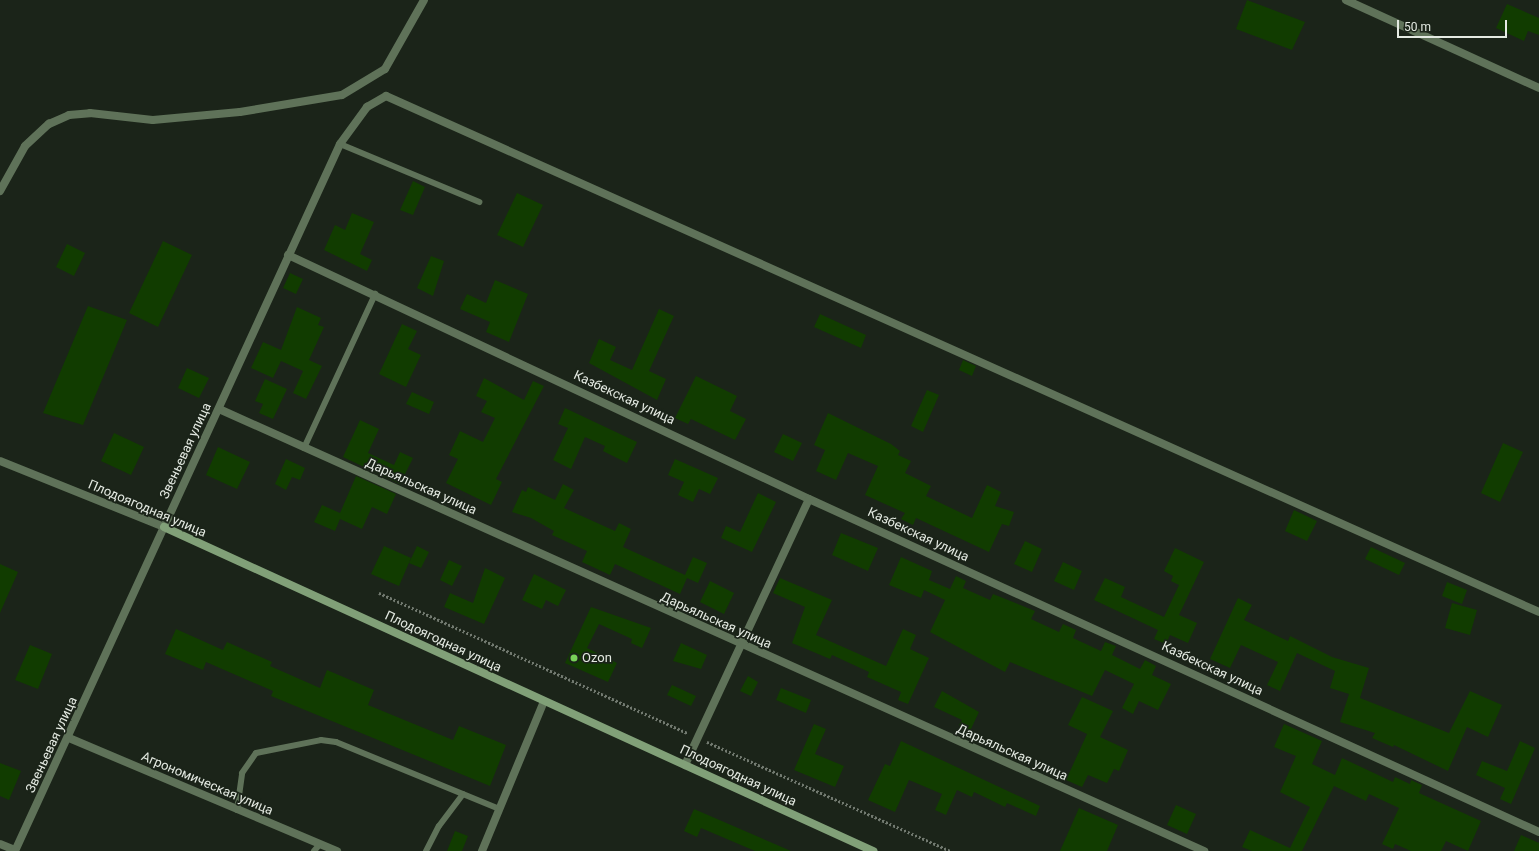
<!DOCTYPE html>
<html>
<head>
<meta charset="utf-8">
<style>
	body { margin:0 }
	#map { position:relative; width:1539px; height:851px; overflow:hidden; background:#1b2419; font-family:Roboto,sans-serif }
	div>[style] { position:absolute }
	.building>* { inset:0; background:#113c00 }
	.path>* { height:2.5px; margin-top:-1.25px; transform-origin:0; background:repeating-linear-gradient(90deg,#727a70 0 2px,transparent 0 4px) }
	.lane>* { height:6px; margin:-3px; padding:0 3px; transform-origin:3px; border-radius:3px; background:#5f7259 }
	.street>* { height:8px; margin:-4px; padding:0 4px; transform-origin:4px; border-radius:4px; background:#5f7259 }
	.secondary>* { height:8px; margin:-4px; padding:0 4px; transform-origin:4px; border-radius:4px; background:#81a078 }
	.dots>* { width:11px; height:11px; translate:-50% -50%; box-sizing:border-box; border:2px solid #1b2419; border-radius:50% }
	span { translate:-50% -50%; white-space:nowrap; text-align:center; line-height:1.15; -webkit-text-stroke:3.5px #1b2419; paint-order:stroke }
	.street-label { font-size:13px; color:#e4eae2 }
	.poi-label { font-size:13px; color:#e4eae2 }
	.left { translate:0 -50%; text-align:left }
	.scale { position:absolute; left:1397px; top:20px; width:110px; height:18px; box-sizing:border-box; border:2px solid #e4eae2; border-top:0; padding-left:5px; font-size:12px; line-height:14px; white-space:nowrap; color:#e4eae2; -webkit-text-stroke:3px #1b2419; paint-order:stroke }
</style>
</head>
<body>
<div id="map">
	<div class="building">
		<i style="clip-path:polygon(1247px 0,1305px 22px,1292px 50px,1236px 29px)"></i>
		<i style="clip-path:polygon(1507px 4px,1539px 18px,1539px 35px,1528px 31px,1524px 41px,1496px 28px)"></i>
		<i style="clip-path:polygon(413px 181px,425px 187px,413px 215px,400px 210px)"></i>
		<i style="clip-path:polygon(517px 193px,543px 205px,523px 247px,497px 235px)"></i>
		<i style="clip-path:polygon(352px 213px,374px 222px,360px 254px,372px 260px,367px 271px,324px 250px,335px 225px,345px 230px)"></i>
		<i style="clip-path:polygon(163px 241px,192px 255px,158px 327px,129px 313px)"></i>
		<i style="clip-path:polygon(67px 244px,85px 253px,74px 276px,56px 267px)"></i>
		<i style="clip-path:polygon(431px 256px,444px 261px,433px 296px,417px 288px)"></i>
		<i style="clip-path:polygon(290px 273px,303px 279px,296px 294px,283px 288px)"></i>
		<i style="clip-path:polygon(495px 280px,528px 294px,509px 342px,486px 332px,490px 322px,460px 309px,467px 294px,486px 303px)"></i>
		<i style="clip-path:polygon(88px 306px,127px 320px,83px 425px,43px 413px)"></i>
		<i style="clip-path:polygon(297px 307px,321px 318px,318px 325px,324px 327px,309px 360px,322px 366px,306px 399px,293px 393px,303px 371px,281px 361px,273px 378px,251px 368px,263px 342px,281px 350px)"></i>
		<i style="clip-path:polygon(659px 309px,674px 316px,649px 371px,666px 379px,657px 400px,589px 363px,599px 339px,616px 347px,610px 360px,632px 370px)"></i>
		<i style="clip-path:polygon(820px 314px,866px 335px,861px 348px,814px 327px)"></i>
		<i style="clip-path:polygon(402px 324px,417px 331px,408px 349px,421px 355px,406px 387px,379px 374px)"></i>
		<i style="clip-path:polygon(963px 360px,976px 366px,972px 376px,959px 370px)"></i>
		<i style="clip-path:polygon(187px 368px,209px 378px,199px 398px,178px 388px)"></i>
		<i style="clip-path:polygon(696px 376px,737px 396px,730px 411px,746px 419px,735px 440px,691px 419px,688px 424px,675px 418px)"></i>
		<i style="clip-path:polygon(484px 378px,524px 400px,533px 381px,544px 386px,496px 479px,502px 482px,491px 505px,446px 483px,458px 459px,449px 455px,460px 431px,483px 442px,495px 418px,481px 412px,487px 401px,476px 396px)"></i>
		<i style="clip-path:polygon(265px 379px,287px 389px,273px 419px,259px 413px,263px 404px,255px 401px)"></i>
		<i style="clip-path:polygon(927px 390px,939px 395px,923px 432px,911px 426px)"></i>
		<i style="clip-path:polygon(412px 392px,434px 402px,429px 414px,406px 404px)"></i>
		<i style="clip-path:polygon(565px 408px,637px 442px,627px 463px,603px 451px,605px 446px,585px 437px,571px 469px,553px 460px,568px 428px,558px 424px)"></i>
		<i style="clip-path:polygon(828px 413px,891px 444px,900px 451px,898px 455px,911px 461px,905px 473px,931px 486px,926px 496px,972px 518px,987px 485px,1001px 492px,995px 506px,1014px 512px,1009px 526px,1002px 524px,989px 552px,916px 518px,913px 525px,901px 519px,905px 513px,865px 495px,878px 466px,848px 453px,836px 480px,816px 471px,825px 450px,814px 445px)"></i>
		<i style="clip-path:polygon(360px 420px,379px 429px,368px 453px,394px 465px,400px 452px,413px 458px,400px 484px,343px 457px)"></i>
		<i style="clip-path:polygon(114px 433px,144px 447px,131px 475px,101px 461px)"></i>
		<i style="clip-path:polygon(783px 434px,802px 443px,793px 461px,774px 452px)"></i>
		<i style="clip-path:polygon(1503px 443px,1523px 452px,1500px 502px,1481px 493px)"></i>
		<i style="clip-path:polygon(218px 447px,250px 462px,237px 489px,206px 475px)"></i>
		<i style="clip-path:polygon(286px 459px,305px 468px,300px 480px,292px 477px,286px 490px,275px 484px)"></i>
		<i style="clip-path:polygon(675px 459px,718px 478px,710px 494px,699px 489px,693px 502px,678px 495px,684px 482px,668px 475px)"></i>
		<i style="clip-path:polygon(356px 476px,396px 494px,387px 514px,372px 507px,362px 529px,340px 519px,335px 531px,314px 522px,322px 505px,340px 513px)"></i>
		<i style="clip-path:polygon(563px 484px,574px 490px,564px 508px,615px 531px,619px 523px,631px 529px,623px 547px,685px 575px,693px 557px,707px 563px,698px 583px,687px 578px,680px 594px,615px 564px,610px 575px,582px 562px,587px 551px,552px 535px,554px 531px,531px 518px,512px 512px,522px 490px,526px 492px,528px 487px,555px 500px)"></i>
		<i style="clip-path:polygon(758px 493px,776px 502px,752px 552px,721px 538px,726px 526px,740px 532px)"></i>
		<i style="clip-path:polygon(1294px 510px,1317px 521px,1307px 541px,1285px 531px)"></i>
		<i style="clip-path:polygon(841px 533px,878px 548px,868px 571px,832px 555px)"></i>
		<i style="clip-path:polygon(1025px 541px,1042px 549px,1032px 572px,1014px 564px)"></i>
		<i style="clip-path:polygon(384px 546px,411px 558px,399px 586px,371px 574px)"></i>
		<i style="clip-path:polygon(417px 546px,429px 552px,421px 568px,409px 563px)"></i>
		<i style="clip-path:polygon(1371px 547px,1405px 563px,1399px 575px,1365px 559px)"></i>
		<i style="clip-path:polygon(1175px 548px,1204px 562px,1179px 615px,1197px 623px,1188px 643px,1170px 635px,1166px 644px,1154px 639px,1158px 630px,1094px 600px,1105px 578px,1125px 587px,1121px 597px,1164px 617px,1179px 585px,1171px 581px,1173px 576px,1164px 571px)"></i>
		<i style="clip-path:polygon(901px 557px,932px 571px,929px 580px,950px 589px,956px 576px,966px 581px,963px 588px,990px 600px,993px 594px,1035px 611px,1031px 619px,1059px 632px,1063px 624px,1076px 630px,1073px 638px,1101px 651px,1105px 642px,1116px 646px,1112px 655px,1140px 669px,1145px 660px,1156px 666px,1152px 675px,1171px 684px,1158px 710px,1139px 701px,1133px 714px,1122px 708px,1134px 684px,1105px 670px,1092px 696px,1010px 662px,1005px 672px,930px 632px,945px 600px,924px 590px,921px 598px,889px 585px)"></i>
		<i style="clip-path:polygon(449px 560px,462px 566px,452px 586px,440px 580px)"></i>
		<i style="clip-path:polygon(1063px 562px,1082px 571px,1074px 590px,1054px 581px)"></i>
		<i style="clip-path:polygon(0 564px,18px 572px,0 613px)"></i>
		<i style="clip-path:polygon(485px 568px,505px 578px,484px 624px,444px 607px,450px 593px,473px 603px)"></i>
		<i style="clip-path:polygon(534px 574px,566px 590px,558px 606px,546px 600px,542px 609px,522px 600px)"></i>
		<i style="clip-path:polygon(780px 578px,832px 600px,816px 635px,886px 666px,903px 629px,916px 635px,910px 649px,929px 658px,908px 704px,898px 700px,901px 692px,867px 677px,869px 672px,832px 655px,830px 659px,792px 643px,805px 607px,773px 593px)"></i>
		<i style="clip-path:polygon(710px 581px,734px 593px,724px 614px,700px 602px)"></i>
		<i style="clip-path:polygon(1447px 582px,1467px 590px,1462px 604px,1442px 596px)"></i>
		<i style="clip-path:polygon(1238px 598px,1252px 605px,1244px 620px,1288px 641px,1290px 636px,1332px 657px,1369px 668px,1360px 698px,1449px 733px,1470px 691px,1502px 705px,1488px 737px,1467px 727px,1448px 771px,1394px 745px,1393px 747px,1372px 738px,1375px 733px,1340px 722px,1349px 694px,1330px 688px,1335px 671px,1297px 653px,1280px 691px,1267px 685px,1278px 662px,1241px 645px,1230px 668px,1210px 659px)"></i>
		<i style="clip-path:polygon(1452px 603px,1477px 610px,1470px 635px,1445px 628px)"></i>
		<i style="clip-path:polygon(591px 607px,651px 628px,642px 648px,631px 643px,632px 639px,599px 624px,587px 648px,617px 663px,608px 682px,565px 663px)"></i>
		<i style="clip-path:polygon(176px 629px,223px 650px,227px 642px,272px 662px,270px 666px,320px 688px,327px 670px,374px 690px,368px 705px,453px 740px,459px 726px,506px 745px,490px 786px,271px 696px,273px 691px,206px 662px,203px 670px,165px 654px)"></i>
		<i style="clip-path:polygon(681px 643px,707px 655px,701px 669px,673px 661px)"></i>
		<i style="clip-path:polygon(30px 645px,52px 654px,38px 689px,15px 680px)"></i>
		<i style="clip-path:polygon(748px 676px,758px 682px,751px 696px,740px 691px)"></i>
		<i style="clip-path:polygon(672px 685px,696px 696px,691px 706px,667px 695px)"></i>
		<i style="clip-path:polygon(781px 688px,811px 700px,806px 713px,776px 700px)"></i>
		<i style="clip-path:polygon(942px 691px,979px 712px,970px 731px,959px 725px,962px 720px,934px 707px)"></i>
		<i style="clip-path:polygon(1082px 697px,1113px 711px,1100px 737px,1128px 750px,1119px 771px,1114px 769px,1107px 783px,1088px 775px,1082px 787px,1066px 780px,1087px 734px,1068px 725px)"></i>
		<i style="clip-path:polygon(814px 724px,826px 729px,815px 754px,844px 766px,835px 787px,794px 770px)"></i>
		<i style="clip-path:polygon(1284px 724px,1322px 741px,1312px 764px,1335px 775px,1342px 758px,1393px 782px,1395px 777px,1410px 784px,1411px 780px,1422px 785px,1419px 793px,1481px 821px,1468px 851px,1446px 841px,1441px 851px,1411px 851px,1395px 844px,1393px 849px,1382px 844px,1399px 808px,1369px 794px,1366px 801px,1334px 786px,1302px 851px,1252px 851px,1242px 847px,1250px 830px,1290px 848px,1310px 807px,1280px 792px,1296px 756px,1274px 747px)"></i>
		<i style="clip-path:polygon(901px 741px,1040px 806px,1036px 816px,1007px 803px,1005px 807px,974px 792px,972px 797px,957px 790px,946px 815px,935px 810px,942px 794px,909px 780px,895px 812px,868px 800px,885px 764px,890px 766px)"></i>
		<i style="clip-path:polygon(1520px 741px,1535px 748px,1511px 804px,1500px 799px,1505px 788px,1476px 775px,1482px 761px,1507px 771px)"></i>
		<i style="clip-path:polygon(0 763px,21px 771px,9px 800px,0 796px)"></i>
		<i style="clip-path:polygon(1176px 805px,1196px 814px,1187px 834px,1167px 825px)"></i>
		<i style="clip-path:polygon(1079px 808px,1118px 825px,1107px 851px,1060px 851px)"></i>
		<i style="clip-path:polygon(694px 809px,791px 851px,755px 851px,701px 828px,697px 837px,684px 831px)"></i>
		<i style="clip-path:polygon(455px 831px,468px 836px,462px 851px,447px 851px)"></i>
		<i style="clip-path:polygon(1521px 835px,1539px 843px,1539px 851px,1514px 851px)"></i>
	</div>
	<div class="path">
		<i style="left:379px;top:593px;width:339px;rotate:24.4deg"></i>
		<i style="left:707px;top:742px;width:267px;rotate:24.1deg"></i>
	</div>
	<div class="lane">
		<i style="left:340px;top:144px;width:151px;rotate:22.6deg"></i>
		<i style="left:304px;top:448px;width:170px;rotate:-65.2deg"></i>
		<i style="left:237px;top:810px;width:37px;rotate:-82deg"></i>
		<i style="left:242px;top:773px;width:24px;rotate:-55deg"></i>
		<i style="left:256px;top:753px;width:66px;rotate:-11.3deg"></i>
		<i style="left:321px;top:740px;width:15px;rotate:8deg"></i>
		<i style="left:336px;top:742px;width:176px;rotate:22.3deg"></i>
		<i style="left:314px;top:851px;width:9px;rotate:-49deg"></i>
		<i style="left:426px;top:851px;width:28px;rotate:-63deg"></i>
		<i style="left:439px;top:826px;width:40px;rotate:-53deg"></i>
	</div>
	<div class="street">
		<i style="left:1346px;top:0;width:212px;rotate:24.5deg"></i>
		<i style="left:0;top:191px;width:51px;rotate:-60.9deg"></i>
		<i style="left:25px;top:146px;width:33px;rotate:-43deg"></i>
		<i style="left:49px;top:124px;width:22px;rotate:-24deg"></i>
		<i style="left:69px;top:115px;width:21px;rotate:-5deg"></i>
		<i style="left:90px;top:113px;width:63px;rotate:6.3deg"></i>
		<i style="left:153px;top:120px;width:87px;rotate:-5.3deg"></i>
		<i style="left:240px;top:112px;width:103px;rotate:-9.5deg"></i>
		<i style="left:342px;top:95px;width:50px;rotate:-31.2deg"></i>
		<i style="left:385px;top:69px;width:79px;rotate:-60.5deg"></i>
		<i style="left:288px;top:255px;width:575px;rotate:25.1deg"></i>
		<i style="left:809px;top:499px;width:802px;rotate:24.52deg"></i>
		<i style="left:219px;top:409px;width:1080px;rotate:24.17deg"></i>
		<i style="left:0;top:461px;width:177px;rotate:21.9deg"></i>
		<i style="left:69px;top:738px;width:291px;rotate:22.9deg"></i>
		<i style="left:685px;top:765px;width:293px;rotate:-65deg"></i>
		<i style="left:0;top:844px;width:16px;rotate:22deg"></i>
		<i style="left:15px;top:851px;width:778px;rotate:-65.31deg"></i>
		<i style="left:340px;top:144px;width:46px;rotate:-53.9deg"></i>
		<i style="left:367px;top:107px;width:22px;rotate:-30deg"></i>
		<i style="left:386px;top:96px;width:1263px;rotate:24.11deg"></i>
		<i style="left:482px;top:851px;width:162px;rotate:-67.5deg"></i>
	</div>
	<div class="secondary">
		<i style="left:164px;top:527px;width:780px;rotate:24.56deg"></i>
	</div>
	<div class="dots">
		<i style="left:574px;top:658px;background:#78d158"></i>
	</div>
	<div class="street-label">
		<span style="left:624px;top:398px;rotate:25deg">Казбекская улица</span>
		<span style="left:186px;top:451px;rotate:-65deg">Звеньевая улица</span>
		<span style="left:421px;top:487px;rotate:24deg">Дарьяльская улица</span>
		<span style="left:147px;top:509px;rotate:23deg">Плодоягодная улица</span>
		<span style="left:918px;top:535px;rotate:25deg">Казбекская улица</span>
		<span style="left:716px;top:621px;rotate:24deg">Дарьяльская улица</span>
		<span style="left:443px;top:642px;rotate:25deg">Плодоягодная улица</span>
		<span style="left:1212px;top:669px;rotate:25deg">Казбекская улица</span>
		<span style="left:52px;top:745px;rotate:-65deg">Звеньевая улица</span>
		<span style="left:1012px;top:753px;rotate:24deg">Дарьяльская улица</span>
		<span style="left:738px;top:776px;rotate:25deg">Плодоягодная улица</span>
		<span style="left:207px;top:784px;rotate:23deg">Агрономическая улица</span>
	</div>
	<div class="poi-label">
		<span class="left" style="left:582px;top:658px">Ozon</span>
	</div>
	<div class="scale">50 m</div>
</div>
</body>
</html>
